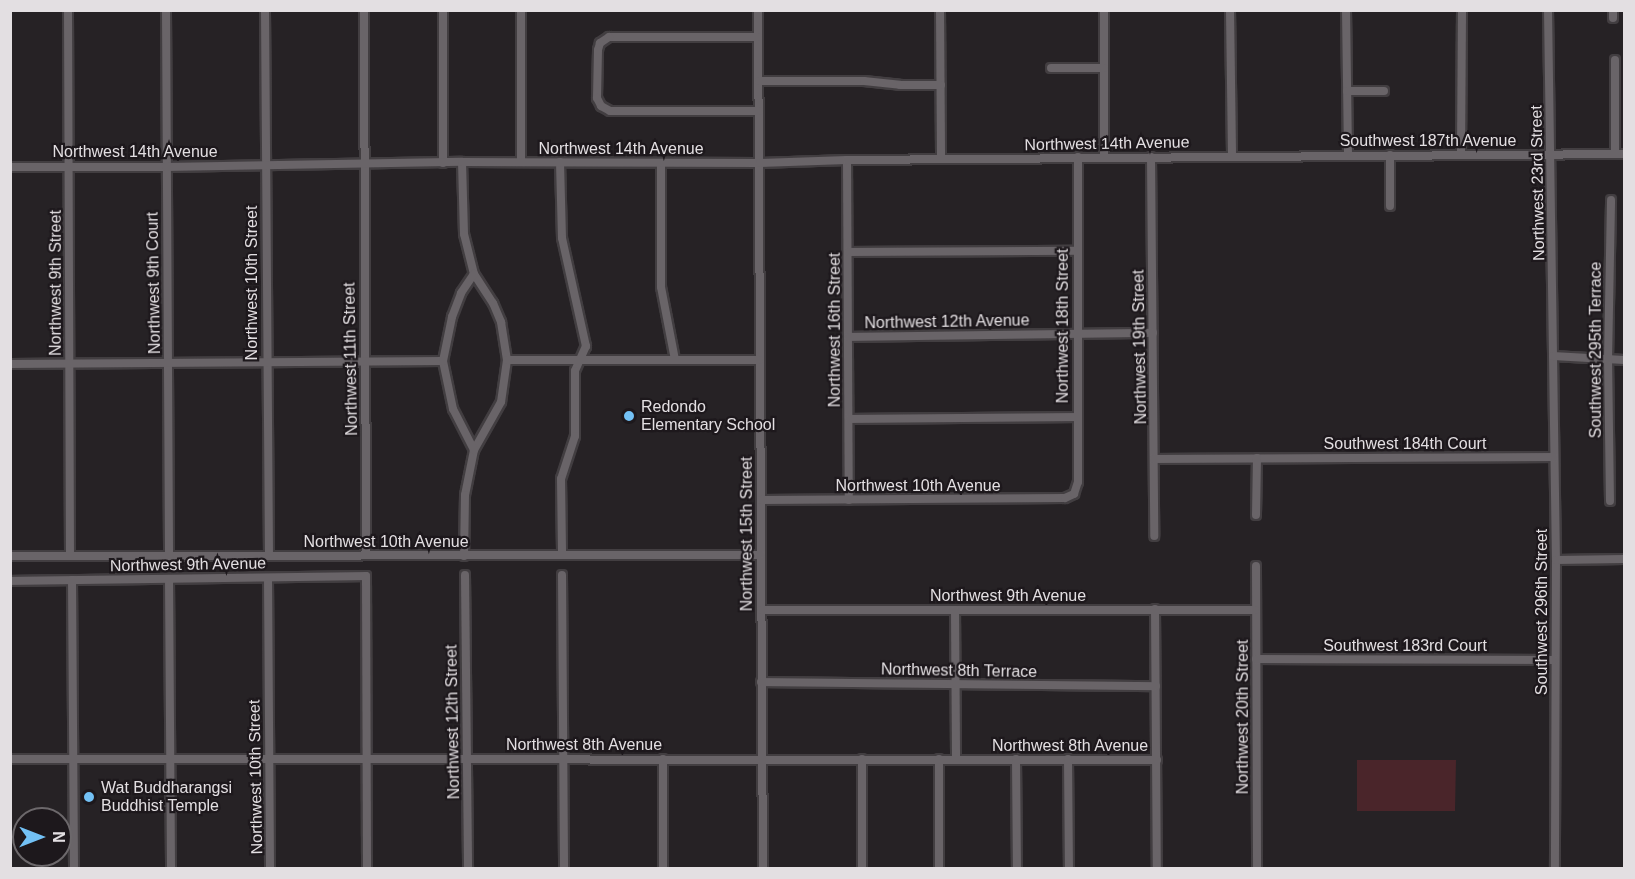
<!DOCTYPE html>
<html>
<head>
<meta charset="utf-8">
<style>
	body { margin:0 }
	#map { position:relative; width:1635px; height:879px; overflow:hidden; background:#262225; font-family:Arial,sans-serif }
	div>[style] { position:absolute }
	.green>* { inset:0; background:#4a252a }
	.roads { filter:drop-shadow(2px 0 #423e41) drop-shadow(-2px 0 #423e41) drop-shadow(0 2px #423e41) drop-shadow(0 -2px #423e41) }
	.minor>* { height:8px; margin:-4px; padding:0 4px; transform-origin:4px; border-radius:4px; background:#696468 }
	.dots>* { width:16px; height:16px; translate:-50% -50%; box-sizing:border-box; border:3px solid #1d181c; border-radius:50% }
	span { translate:-50% -50%; white-space:nowrap; text-align:center; line-height:1.15; -webkit-text-stroke:4.5px #1d181c; paint-order:stroke }
	.street-label { font-size:16px; color:#e3dfe2 }
	.poi-label { font-size:16px; color:#e3dfe2 }
	.left { translate:0 -50%; text-align:left }
	.frame { position:absolute; inset:0; border:12px solid #e3dfe2; pointer-events:none }
	.north { position:absolute; left:12px; top:807px; width:60px; height:60px; box-sizing:border-box; background:#1d181c; border:2px solid #6c686b; border-radius:50%; rotate:90deg; font-size:16px; font-weight:700; line-height:24px; text-align:center; color:#e3dfe2 }
	.north::after { content:''; display:block; margin:auto; width:21px; height:27px; background:#73c1f5; clip-path:polygon(50% 0,100% 100%,50% 72%,0 100%) }
</style>
</head>
<body>
<div id="map">
	<div class="green">
		<i style="clip-path:polygon(1357px 760px,1456px 760px,1455px 811px,1357px 811px)"></i>
	</div>
	<div class="roads">
		<div class="minor">
			<i style="left:68px;top:10px;width:545px;rotate:89.79deg"></i>
			<i style="left:166px;top:10px;width:544px;rotate:89.68deg"></i>
			<i style="left:265px;top:10px;width:544px;rotate:89.58deg"></i>
			<i style="left:364px;top:10px;width:545px;rotate:89.79deg"></i>
			<i style="left:443px;top:10px;width:153px;rotate:90deg"></i>
			<i style="left:758px;top:10px;width:858px;rotate:89.67deg"></i>
			<i style="left:940px;top:10px;width:149px;rotate:89.6deg"></i>
			<i style="left:1104px;top:10px;width:147px;rotate:90deg"></i>
			<i style="left:1230px;top:10px;width:146px;rotate:89.2deg"></i>
			<i style="left:1346px;top:10px;width:145px;rotate:89.2deg"></i>
			<i style="left:1548px;top:10px;width:550px;rotate:89.17deg"></i>
			<i style="left:1556px;top:560px;width:308px;rotate:90.2deg"></i>
			<i style="left:1613px;top:10px;width:8px;rotate:90deg"></i>
			<i style="left:758px;top:37px;width:149px;rotate:180deg"></i>
			<i style="left:609px;top:37px;width:11px;rotate:146deg"></i>
			<i style="left:600px;top:43px;width:7px;rotate:106deg"></i>
			<i style="left:598px;top:50px;width:48px;rotate:91.2deg"></i>
			<i style="left:597px;top:98px;width:9px;rotate:63deg"></i>
			<i style="left:601px;top:106px;width:10px;rotate:29deg"></i>
			<i style="left:610px;top:111px;width:149px"></i>
			<i style="left:1615px;top:60px;width:94px;rotate:90deg"></i>
			<i style="left:1051px;top:68px;width:53px"></i>
			<i style="left:759px;top:81px;width:105px"></i>
			<i style="left:864px;top:81px;width:36px;rotate:6deg"></i>
			<i style="left:900px;top:85px;width:41px"></i>
			<i style="left:1347px;top:91px;width:37px"></i>
			<i style="left:1461px;top:154px;width:144px;rotate:-89.6deg"></i>
			<i style="left:1151px;top:157px;width:379px;rotate:89.5deg"></i>
			<i style="left:847px;top:160px;width:340px;rotate:89.7deg"></i>
			<i style="left:462px;top:162px;width:72px;rotate:88.4deg"></i>
			<i style="left:464px;top:234px;width:41px;rotate:76deg"></i>
			<i style="left:474px;top:274px;width:35px;rotate:57deg"></i>
			<i style="left:493px;top:303px;width:21px;rotate:67deg"></i>
			<i style="left:501px;top:322px;width:38px;rotate:81deg"></i>
			<i style="left:507px;top:360px;width:42px;rotate:98.1deg"></i>
			<i style="left:501px;top:402px;width:55px;rotate:119.4deg"></i>
			<i style="left:474px;top:450px;width:46px;rotate:101.3deg"></i>
			<i style="left:465px;top:495px;width:61px;rotate:90.9deg"></i>
			<i style="left:521px;top:162px;width:152px;rotate:-90deg"></i>
			<i style="left:560px;top:162px;width:76px;rotate:88.5deg"></i>
			<i style="left:562px;top:238px;width:111px;rotate:77.5deg"></i>
			<i style="left:586px;top:346px;width:27px;rotate:114deg"></i>
			<i style="left:575px;top:371px;width:65px;rotate:90deg"></i>
			<i style="left:575px;top:436px;width:45px;rotate:108deg"></i>
			<i style="left:561px;top:479px;width:76px;rotate:89.2deg"></i>
			<i style="left:661px;top:164px;width:123px;rotate:90deg"></i>
			<i style="left:661px;top:287px;width:74px;rotate:79.1deg"></i>
			<i style="left:10px;top:167px;width:156px"></i>
			<i style="left:166px;top:167px;width:296px;rotate:-1deg"></i>
			<i style="left:462px;top:162px;width:298px;rotate:0.2deg"></i>
			<i style="left:760px;top:163px;width:87px;rotate:-2deg"></i>
			<i style="left:847px;top:160px;width:777px;rotate:-0.44deg"></i>
			<i style="left:1390px;top:206px;width:51px;rotate:-90deg"></i>
			<i style="left:849px;top:252px;width:227px;rotate:-0.3deg"></i>
			<i style="left:848px;top:337px;width:305px;rotate:-0.8deg"></i>
			<i style="left:1553px;top:356px;width:71px;rotate:3.2deg"></i>
			<i style="left:507px;top:360px;width:252px"></i>
			<i style="left:10px;top:364px;width:433px;rotate:-0.4deg"></i>
			<i style="left:849px;top:419px;width:228px;rotate:-0.5deg"></i>
			<i style="left:474px;top:450px;width:46px;rotate:-117.1deg"></i>
			<i style="left:453px;top:409px;width:49px;rotate:-101.8deg"></i>
			<i style="left:443px;top:361px;width:45px;rotate:-78.4deg"></i>
			<i style="left:452px;top:317px;width:26px;rotate:-69deg"></i>
			<i style="left:461px;top:293px;width:23px;rotate:-56deg"></i>
			<i style="left:1154px;top:459px;width:400px;rotate:-0.3deg"></i>
			<i style="left:761px;top:500px;width:304px;rotate:-0.4deg"></i>
			<i style="left:1065px;top:498px;width:10px;rotate:-24deg"></i>
			<i style="left:1074px;top:494px;width:13px;rotate:-72deg"></i>
			<i style="left:1078px;top:482px;width:325px;rotate:-90deg"></i>
			<i style="left:1610px;top:501px;width:142px;rotate:-90.8deg"></i>
			<i style="left:1608px;top:359px;width:159px;rotate:-88.9deg"></i>
			<i style="left:1256px;top:515px;width:57px;rotate:-89deg"></i>
			<i style="left:10px;top:556px;width:751px;rotate:-0.08deg"></i>
			<i style="left:1556px;top:560px;width:68px;rotate:-0.8deg"></i>
			<i style="left:1256px;top:566px;width:302px;rotate:89.8deg"></i>
			<i style="left:465px;top:575px;width:293px;rotate:89.4deg"></i>
			<i style="left:562px;top:575px;width:293px;rotate:89.6deg"></i>
			<i style="left:268px;top:578px;width:290px;rotate:89.6deg"></i>
			<i style="left:169px;top:579px;width:289px;rotate:89.6deg"></i>
			<i style="left:72px;top:580px;width:288px;rotate:89.6deg"></i>
			<i style="left:10px;top:581px;width:356px;rotate:-0.8deg"></i>
			<i style="left:366px;top:576px;width:292px;rotate:89.8deg"></i>
			<i style="left:1155px;top:609px;width:259px;rotate:89.6deg"></i>
			<i style="left:761px;top:610px;width:494px"></i>
			<i style="left:955px;top:610px;width:149px;rotate:89.6deg"></i>
			<i style="left:1256px;top:659px;width:299px;rotate:0.2deg"></i>
			<i style="left:761px;top:682px;width:395px;rotate:0.6deg"></i>
			<i style="left:10px;top:759px;width:1147px;rotate:0.05deg"></i>
			<i style="left:663px;top:759px;width:109px;rotate:90deg"></i>
			<i style="left:862px;top:759px;width:109px;rotate:90deg"></i>
			<i style="left:939px;top:759px;width:109px;rotate:90deg"></i>
			<i style="left:1016px;top:759px;width:109px;rotate:89.5deg"></i>
			<i style="left:1068px;top:759px;width:109px;rotate:89.5deg"></i>
		</div>
	</div>
	<div class="dots">
		<i style="left:629px;top:416px;background:#73c1f5"></i>
		<i style="left:89px;top:797px;background:#73c1f5"></i>
	</div>
	<div class="street-label">
		<span style="left:1428px;top:141px">Southwest 187th Avenue</span>
		<span style="left:1107px;top:144px;rotate:-1deg">Northwest 14th Avenue</span>
		<span style="left:621px;top:149px">Northwest 14th Avenue</span>
		<span style="left:135px;top:152px">Northwest 14th Avenue</span>
		<span style="left:1538px;top:183px;rotate:-91deg">Northwest 23rd Street</span>
		<span style="left:56px;top:283px;rotate:-90deg">Northwest 9th Street</span>
		<span style="left:154px;top:283px;rotate:-91deg">Northwest 9th Court</span>
		<span style="left:252px;top:283px;rotate:-90deg">Northwest 10th Street</span>
		<span style="left:947px;top:322px;rotate:-1deg">Northwest 12th Avenue</span>
		<span style="left:1063px;top:326px;rotate:-90deg">Northwest 18th Street</span>
		<span style="left:835px;top:330px;rotate:-90deg">Northwest 16th Street</span>
		<span style="left:1140px;top:347px;rotate:-91deg">Northwest 19th Street</span>
		<span style="left:1596px;top:350px;rotate:-90deg">Southwest 295th Terrace</span>
		<span style="left:351px;top:359px;rotate:-91deg">Northwest 11th Street</span>
		<span style="left:1405px;top:444px">Southwest 184th Court</span>
		<span style="left:918px;top:486px">Northwest 10th Avenue</span>
		<span style="left:747px;top:534px;rotate:-90deg">Northwest 15th Street</span>
		<span style="left:386px;top:542px">Northwest 10th Avenue</span>
		<span style="left:188px;top:565px;rotate:-1deg">Northwest 9th Avenue</span>
		<span style="left:1008px;top:596px">Northwest 9th Avenue</span>
		<span style="left:1542px;top:612px;rotate:-90deg">Southwest 296th Street</span>
		<span style="left:1405px;top:646px">Southwest 183rd Court</span>
		<span style="left:959px;top:671px;rotate:1deg">Northwest 8th Terrace</span>
		<span style="left:1243px;top:717px;rotate:-90deg">Northwest 20th Street</span>
		<span style="left:453px;top:722px;rotate:-91deg">Northwest 12th Street</span>
		<span style="left:584px;top:745px">Northwest 8th Avenue</span>
		<span style="left:1070px;top:746px">Northwest 8th Avenue</span>
		<span style="left:256px;top:777px;rotate:-91deg">Northwest 10th Street</span>
	</div>
	<div class="poi-label">
		<span class="left" style="left:641px;top:416px">Redondo<br>Elementary School</span>
		<span class="left" style="left:101px;top:797px">Wat Buddharangsi<br>Buddhist Temple</span>
	</div>
	<div class="frame"></div>
	<div class="north">N</div>
</div>
</body>
</html>
